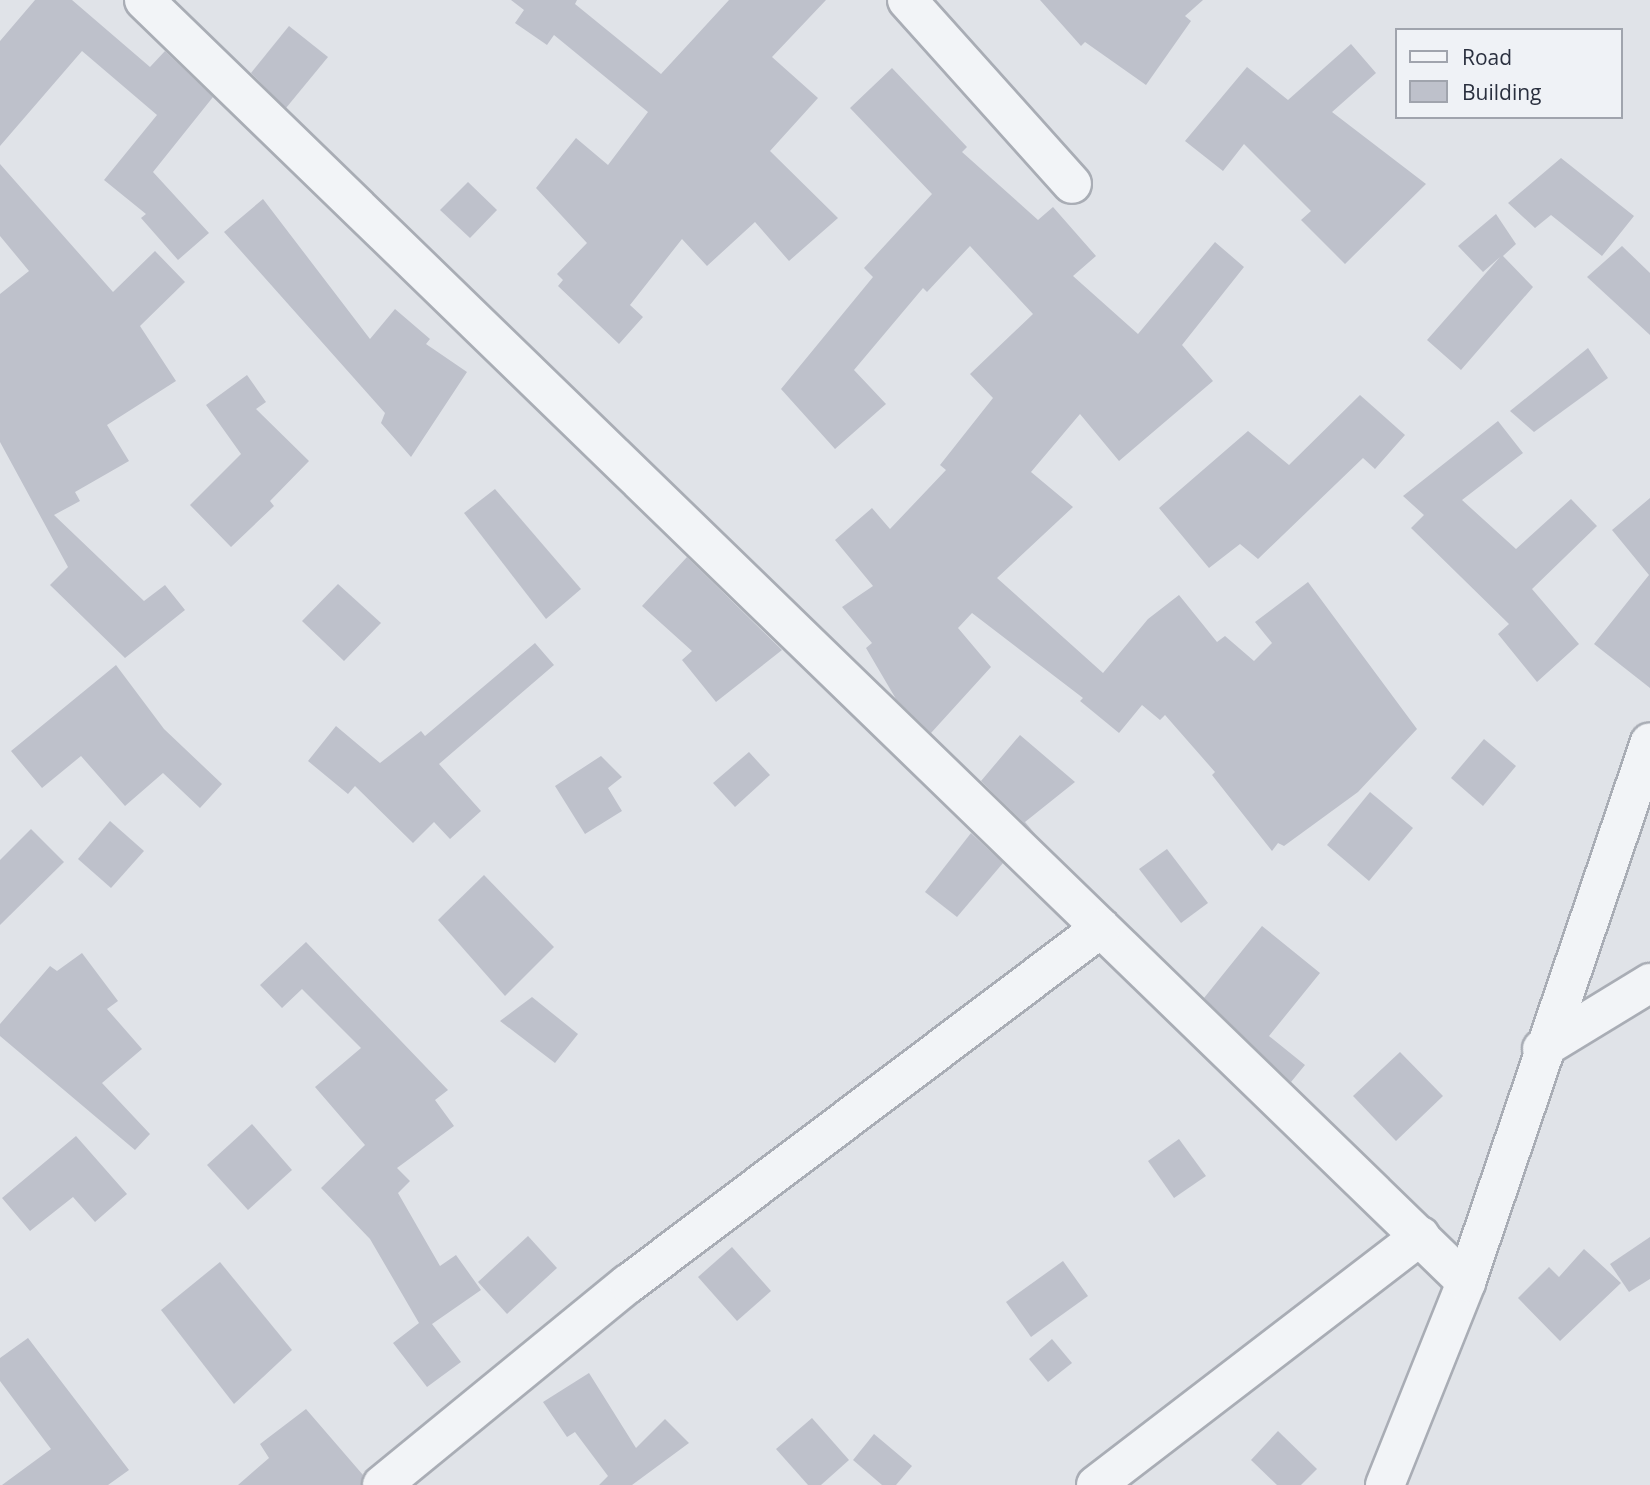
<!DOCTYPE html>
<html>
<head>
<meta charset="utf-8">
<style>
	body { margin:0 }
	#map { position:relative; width:1650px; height:1485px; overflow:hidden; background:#e0e3e8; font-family:"Open Sans",sans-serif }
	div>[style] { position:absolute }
	.building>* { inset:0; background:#bec1cb }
	.roads { filter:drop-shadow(2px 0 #a9adb5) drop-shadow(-2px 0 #a9adb5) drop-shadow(0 2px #a9adb5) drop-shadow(0 -2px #a9adb5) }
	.minor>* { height:38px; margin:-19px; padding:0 19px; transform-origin:19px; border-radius:19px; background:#f2f4f7 }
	span { translate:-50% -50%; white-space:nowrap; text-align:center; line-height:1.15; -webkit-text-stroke:6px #eff2f6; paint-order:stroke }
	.legend { position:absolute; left:1395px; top:28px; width:228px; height:91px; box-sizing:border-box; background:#eff2f6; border:2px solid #a0a4ad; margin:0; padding:9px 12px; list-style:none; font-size:21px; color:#2a303f }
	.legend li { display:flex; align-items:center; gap:14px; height:35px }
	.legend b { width:35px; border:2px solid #a0a4ad }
</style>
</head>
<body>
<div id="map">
	<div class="building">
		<i style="clip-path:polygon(35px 0,72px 0,150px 67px,165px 51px,213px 97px,153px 172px,209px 233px,178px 260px,141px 218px,146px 214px,104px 180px,157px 115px,82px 51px,0 146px,0 41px)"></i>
		<i style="clip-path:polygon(511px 0,577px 0,575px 4px,661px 74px,729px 0,826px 0,772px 57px,818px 98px,770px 151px,838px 218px,789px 261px,755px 222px,707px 266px,682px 239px,630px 305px,643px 317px,619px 344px,558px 286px,563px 280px,557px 274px,587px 243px,536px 188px,576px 138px,608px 165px,648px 112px,554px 35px,547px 45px,515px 23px,524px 10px)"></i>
		<i style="clip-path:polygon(1040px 0,1203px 0,1185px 16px,1191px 21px,1146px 85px,1085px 42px,1081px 46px)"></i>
		<i style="clip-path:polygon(289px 26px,328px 57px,286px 108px,251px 73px)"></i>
		<i style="clip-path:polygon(1351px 44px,1376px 73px,1332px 112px,1426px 184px,1345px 264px,1301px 220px,1311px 211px,1244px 144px,1223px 171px,1185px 141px,1247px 67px,1288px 100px)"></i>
		<i style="clip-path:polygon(892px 68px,967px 147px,962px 152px,1038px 220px,1053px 207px,1096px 256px,1073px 276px,1138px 334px,1215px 242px,1244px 267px,1182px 345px,1213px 381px,1119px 461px,1080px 414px,1031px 472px,1073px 507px,997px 578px,1103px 673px,1148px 619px,1179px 595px,1217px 642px,1225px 636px,1254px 661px,1272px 643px,1255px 622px,1308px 582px,1417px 729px,1358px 792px,1284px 846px,1278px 843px,1272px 851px,1212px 775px,1215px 772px,1165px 715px,1160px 720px,1142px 705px,1119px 733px,1080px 701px,1083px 698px,972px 613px,958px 628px,991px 667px,931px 733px,896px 699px,866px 648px,872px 643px,842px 607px,873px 586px,835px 540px,872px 508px,890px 529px,946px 470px,940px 465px,993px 398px,970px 374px,1033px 314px,970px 246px,927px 292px,923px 288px,854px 370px,886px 404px,835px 449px,781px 389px,873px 277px,864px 268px,932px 194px,850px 108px)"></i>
		<i style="clip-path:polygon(1561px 158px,1634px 216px,1602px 256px,1551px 215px,1535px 228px,1508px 203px)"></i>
		<i style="clip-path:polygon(0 164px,113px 292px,155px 251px,185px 282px,140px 326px,176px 381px,107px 425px,129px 461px,75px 492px,80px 501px,54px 515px,144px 601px,165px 585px,185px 610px,125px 658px,50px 585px,68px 567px,0 442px,0 294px,29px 271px,0 236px)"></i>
		<i style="clip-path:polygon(468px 182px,497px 210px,470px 238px,440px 210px)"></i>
		<i style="clip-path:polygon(263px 199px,370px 339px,395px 309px,430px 339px,426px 344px,467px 372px,411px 457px,381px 423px,385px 413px,224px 232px)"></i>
		<i style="clip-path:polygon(1496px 214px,1516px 244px,1503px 256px,1533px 287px,1461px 370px,1427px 340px,1500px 257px,1483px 272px,1458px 246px)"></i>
		<i style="clip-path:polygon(1622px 246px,1650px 273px,1650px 335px,1587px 277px)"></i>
		<i style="clip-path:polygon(1588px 348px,1608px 378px,1534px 432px,1510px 411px)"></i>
		<i style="clip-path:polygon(247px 375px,266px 402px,256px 409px,309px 461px,270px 501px,274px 506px,231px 547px,190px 505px,241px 454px,206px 405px)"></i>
		<i style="clip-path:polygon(1360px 395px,1405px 435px,1375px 469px,1363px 458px,1258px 559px,1240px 544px,1209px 568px,1159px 508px,1248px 431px,1289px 465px)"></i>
		<i style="clip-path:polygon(1498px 421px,1523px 453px,1462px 500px,1516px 549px,1571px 499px,1597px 526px,1532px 589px,1579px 644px,1537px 682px,1498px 634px,1509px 624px,1411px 528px,1424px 515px,1403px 496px)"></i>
		<i style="clip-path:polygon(495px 489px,581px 589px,546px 619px,464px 513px)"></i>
		<i style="clip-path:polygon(1650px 498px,1650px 688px,1594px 644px,1649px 575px,1612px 530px)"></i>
		<i style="clip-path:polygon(687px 557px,782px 650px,716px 702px,682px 660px,692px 651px,642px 606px)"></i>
		<i style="clip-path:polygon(338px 584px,381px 623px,344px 661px,302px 621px)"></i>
		<i style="clip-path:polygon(535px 643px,554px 665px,439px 764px,481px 811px,450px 839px,434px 822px,413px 843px,355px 786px,348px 794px,308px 761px,336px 726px,380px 763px,421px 731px,425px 736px)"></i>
		<i style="clip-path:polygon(116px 665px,164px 729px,222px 784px,200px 808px,163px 773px,125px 806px,81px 756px,42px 788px,11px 751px)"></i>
		<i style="clip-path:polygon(1020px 735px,1075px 782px,1025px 822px,1036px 835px,981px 781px)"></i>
		<i style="clip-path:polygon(1484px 739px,1516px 766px,1483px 806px,1451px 778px)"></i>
		<i style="clip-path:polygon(749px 752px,770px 775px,735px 807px,713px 783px)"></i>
		<i style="clip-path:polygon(601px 756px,622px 777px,608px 788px,622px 811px,585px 834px,555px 786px)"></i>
		<i style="clip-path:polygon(1370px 792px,1413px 828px,1369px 881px,1327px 845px)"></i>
		<i style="clip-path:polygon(110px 821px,144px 851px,111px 888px,78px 859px)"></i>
		<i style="clip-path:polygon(31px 829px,64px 862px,0 925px,0 860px)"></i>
		<i style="clip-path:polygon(971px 833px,1003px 863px,957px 917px,925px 892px)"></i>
		<i style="clip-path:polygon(1167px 849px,1208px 903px,1181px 923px,1139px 869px)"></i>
		<i style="clip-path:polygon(484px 875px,554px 947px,505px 996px,438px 920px)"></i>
		<i style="clip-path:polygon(1262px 926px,1320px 973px,1269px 1036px,1305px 1065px,1291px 1082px,1204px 998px)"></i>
		<i style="clip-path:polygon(306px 942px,448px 1090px,435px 1100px,454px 1126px,397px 1168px,410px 1181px,398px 1193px,440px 1266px,456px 1255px,481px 1290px,432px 1324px,461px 1362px,427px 1387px,393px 1343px,419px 1323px,370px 1239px,321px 1188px,365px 1145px,315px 1087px,361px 1048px,302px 989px,282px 1008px,260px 985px)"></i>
		<i style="clip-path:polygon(82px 953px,118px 1001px,107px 1009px,142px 1049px,102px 1083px,150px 1134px,135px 1150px,0 1036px,0 1024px,50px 966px,57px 971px)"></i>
		<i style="clip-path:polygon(532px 997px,578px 1034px,555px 1063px,500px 1021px)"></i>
		<i style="clip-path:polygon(1400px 1052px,1443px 1096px,1396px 1141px,1353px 1096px)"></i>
		<i style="clip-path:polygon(252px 1124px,292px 1170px,248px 1210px,207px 1165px)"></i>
		<i style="clip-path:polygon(76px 1136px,127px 1194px,95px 1222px,73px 1197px,30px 1231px,2px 1198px)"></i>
		<i style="clip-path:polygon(1179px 1139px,1206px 1176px,1174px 1198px,1148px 1161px)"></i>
		<i style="clip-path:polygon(528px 1236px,557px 1268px,507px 1314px,478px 1282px)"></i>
		<i style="clip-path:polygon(1650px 1237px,1650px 1279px,1629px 1292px,1610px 1264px)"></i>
		<i style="clip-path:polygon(732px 1247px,771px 1291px,737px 1321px,698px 1277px)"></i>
		<i style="clip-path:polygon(1584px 1249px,1621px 1283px,1560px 1341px,1518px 1298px,1549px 1267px,1559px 1277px)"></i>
		<i style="clip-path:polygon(1063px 1261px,1088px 1296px,1031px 1337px,1006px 1302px)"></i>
		<i style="clip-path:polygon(220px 1262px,292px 1350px,234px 1404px,161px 1310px)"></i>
		<i style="clip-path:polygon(28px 1338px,129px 1470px,108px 1485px,2px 1485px,51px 1449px,0 1381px,0 1358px)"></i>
		<i style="clip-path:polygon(1052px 1339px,1072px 1363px,1048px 1382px,1029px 1359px)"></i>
		<i style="clip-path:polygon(589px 1373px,636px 1448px,665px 1419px,689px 1443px,632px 1485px,599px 1485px,608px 1476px,575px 1432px,567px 1437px,543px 1402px)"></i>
		<i style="clip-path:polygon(306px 1409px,363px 1475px,361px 1485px,238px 1485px,269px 1458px,260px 1444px)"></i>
		<i style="clip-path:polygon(812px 1418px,849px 1460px,821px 1485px,808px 1485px,776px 1449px)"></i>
		<i style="clip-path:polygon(1278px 1431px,1317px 1469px,1301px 1485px,1277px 1485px,1251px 1460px)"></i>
		<i style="clip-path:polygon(874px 1434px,912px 1466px,896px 1485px,882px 1485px,853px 1460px)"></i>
	</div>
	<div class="roads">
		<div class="minor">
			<i style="left:144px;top:0;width:1842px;rotate:44.12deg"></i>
			<i style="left:907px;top:0;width:247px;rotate:48.1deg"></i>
			<i style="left:1542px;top:1049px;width:127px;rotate:-31.4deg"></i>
			<i style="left:382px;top:1485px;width:318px;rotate:-39.3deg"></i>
			<i style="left:628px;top:1284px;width:592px;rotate:-36.97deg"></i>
			<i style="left:1096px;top:1485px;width:409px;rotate:-37.5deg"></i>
			<i style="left:1385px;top:1485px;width:219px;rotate:-68.2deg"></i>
			<i style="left:1466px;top:1282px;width:570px;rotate:-71.18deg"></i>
		</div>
	</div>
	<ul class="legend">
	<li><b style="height:9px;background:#f2f4f7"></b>Road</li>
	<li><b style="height:19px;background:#bec1cb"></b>Building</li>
	</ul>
</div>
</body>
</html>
